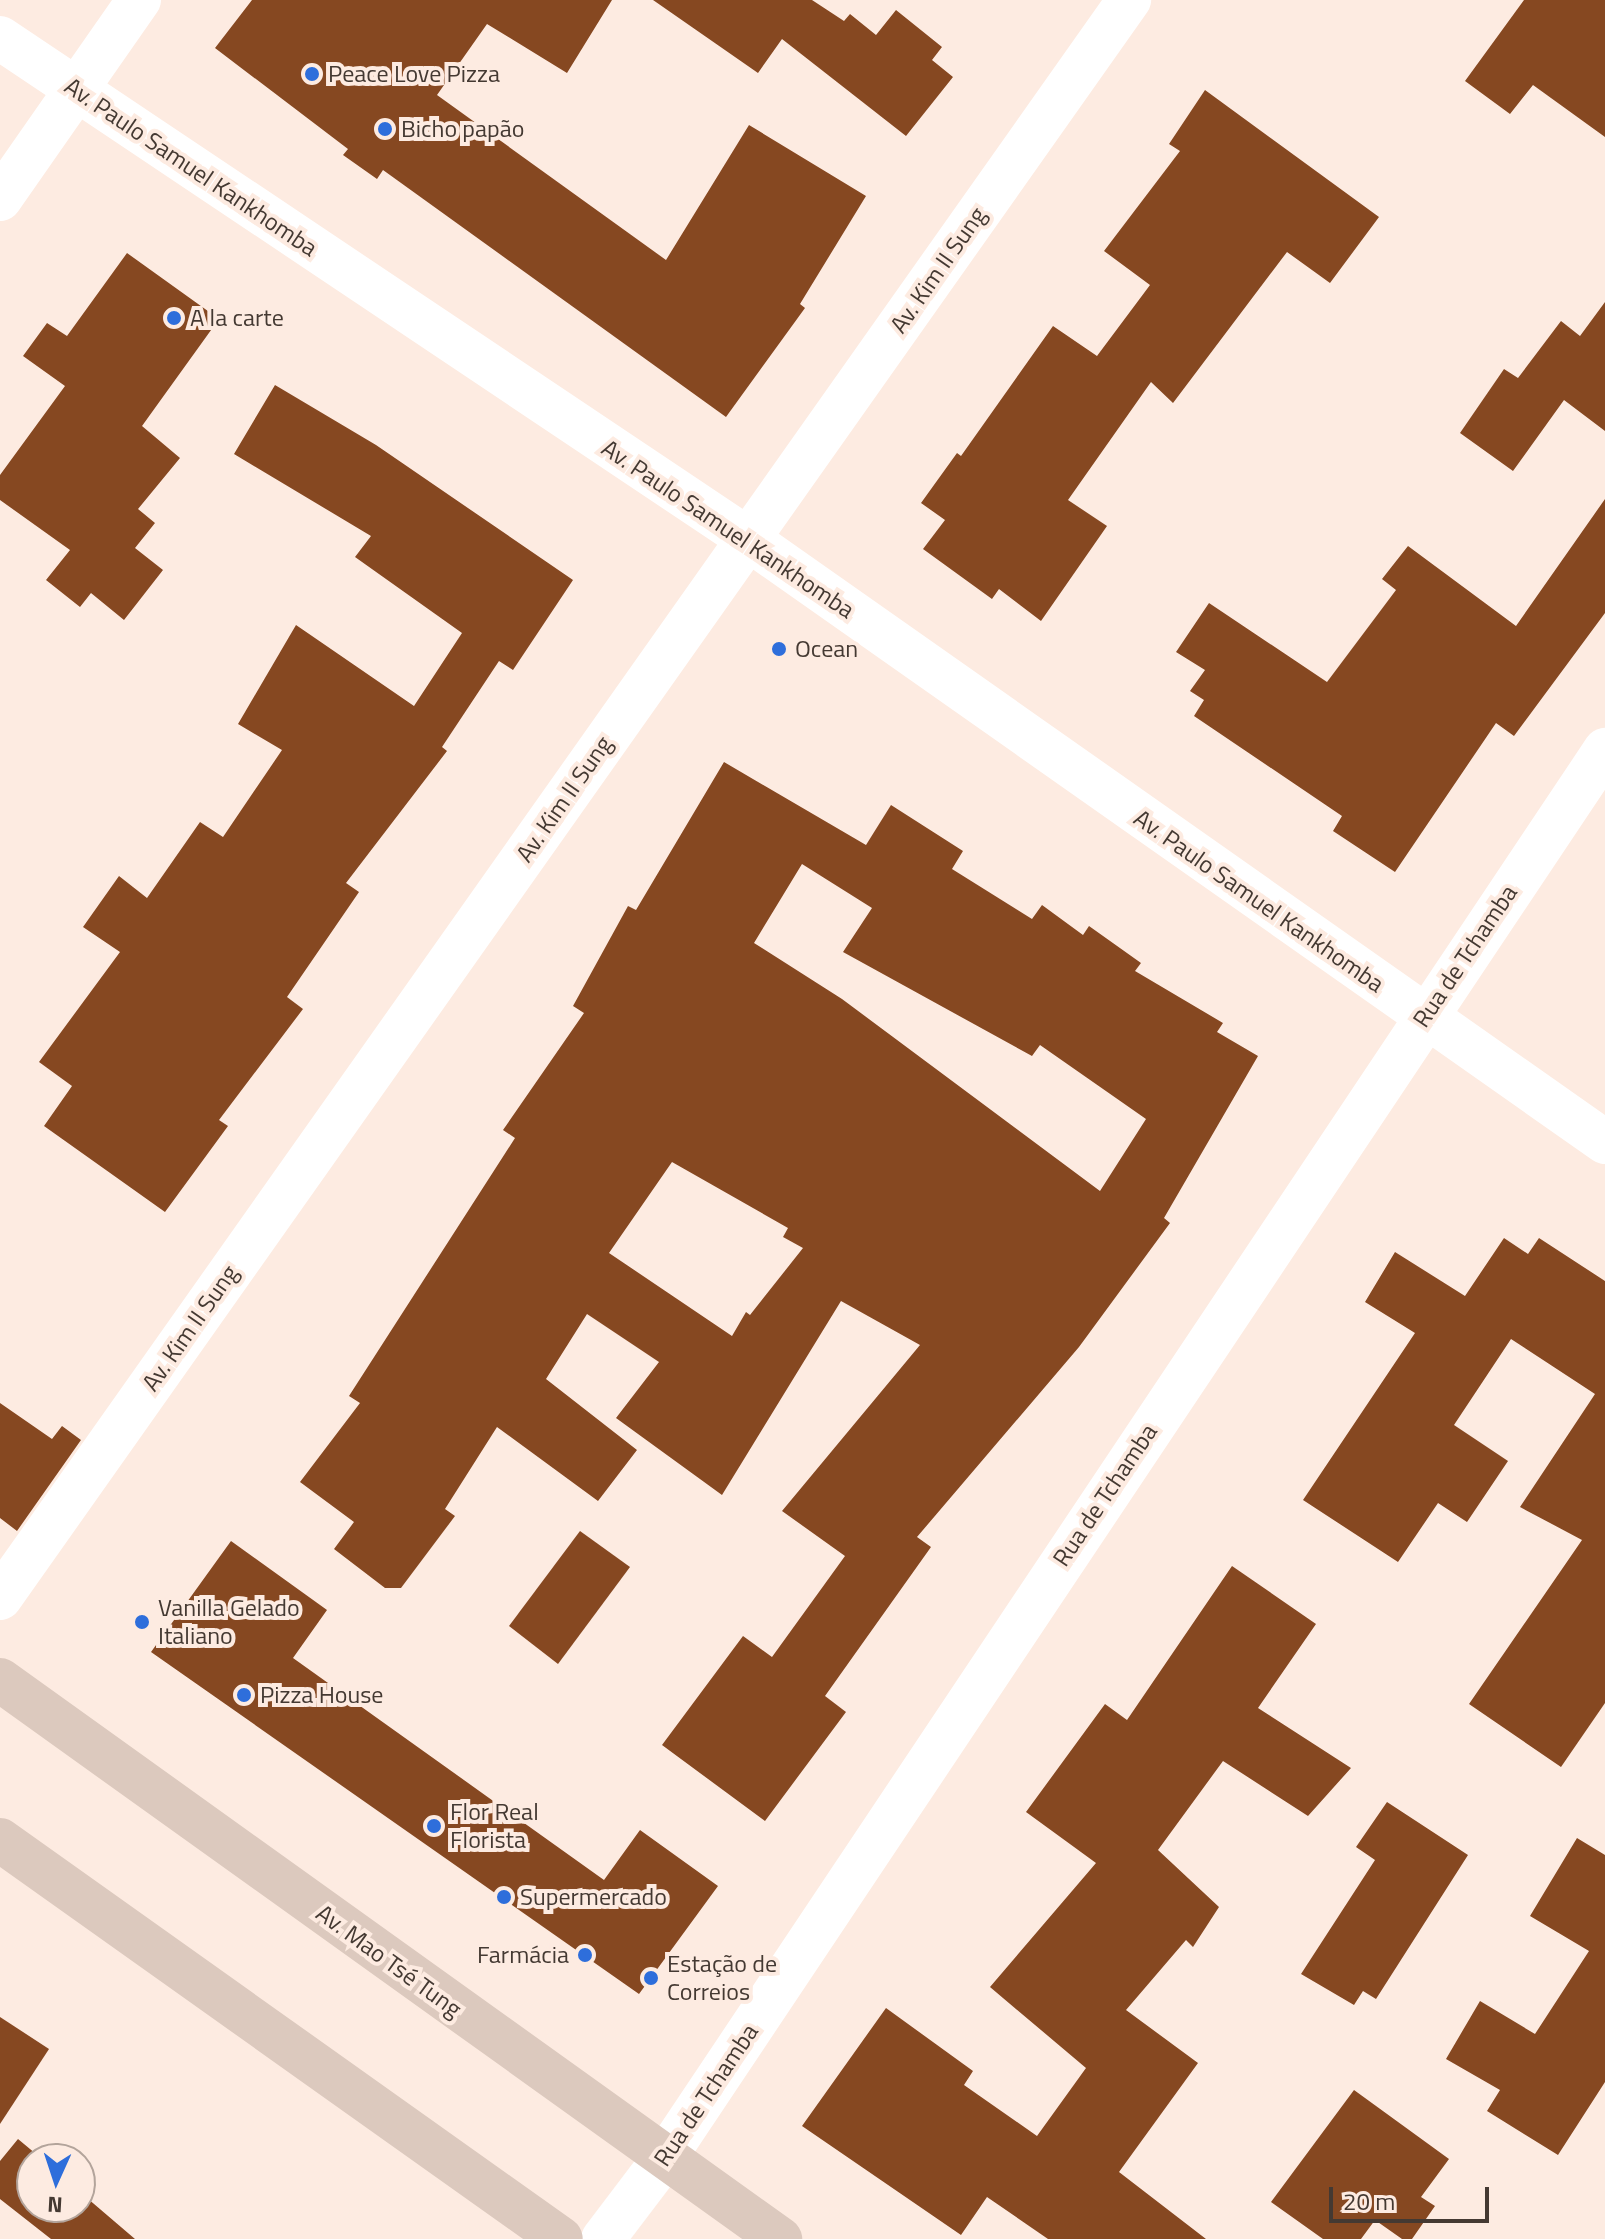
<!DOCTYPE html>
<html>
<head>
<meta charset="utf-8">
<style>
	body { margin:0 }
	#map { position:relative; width:1605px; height:2239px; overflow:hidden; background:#fdebe1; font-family:"Titillium Web",sans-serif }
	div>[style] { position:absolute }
	.building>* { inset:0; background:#864821 }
	.street>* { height:44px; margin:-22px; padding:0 22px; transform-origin:22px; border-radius:22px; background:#fff }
	.secondary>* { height:44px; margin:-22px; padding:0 22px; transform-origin:22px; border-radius:22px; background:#dcc9be }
	.dots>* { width:22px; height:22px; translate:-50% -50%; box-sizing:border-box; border:4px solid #fdebe1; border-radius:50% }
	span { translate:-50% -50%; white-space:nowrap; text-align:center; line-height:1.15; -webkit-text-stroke:8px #fdebe1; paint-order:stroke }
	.poi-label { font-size:24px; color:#443932 }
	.left { translate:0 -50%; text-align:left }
	.right { translate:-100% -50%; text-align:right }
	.street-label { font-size:24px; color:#443932 }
	.north { position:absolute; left:16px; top:2143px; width:80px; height:80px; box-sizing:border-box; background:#fdebe1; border:2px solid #b3a49b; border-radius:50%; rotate:183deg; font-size:22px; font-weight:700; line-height:32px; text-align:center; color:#443932 }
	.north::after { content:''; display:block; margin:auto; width:28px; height:36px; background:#2e6edb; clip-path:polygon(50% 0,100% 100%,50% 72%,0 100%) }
	.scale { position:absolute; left:1329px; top:2187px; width:160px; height:36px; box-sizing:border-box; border:4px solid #443932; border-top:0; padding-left:10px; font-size:24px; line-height:28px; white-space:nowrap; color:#443932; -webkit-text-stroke:6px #fdebe1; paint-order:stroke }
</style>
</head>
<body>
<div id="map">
	<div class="building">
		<i style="clip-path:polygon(252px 0,612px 0,567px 73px,487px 24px,437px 95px,666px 260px,749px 125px,866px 196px,800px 304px,805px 308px,726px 417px,383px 170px,377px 179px,343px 155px,348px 149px,215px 48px)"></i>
		<i style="clip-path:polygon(653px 0,812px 0,844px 21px,850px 14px,876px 35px,896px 10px,942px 47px,932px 60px,953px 77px,906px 136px,782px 39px,758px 73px)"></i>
		<i style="clip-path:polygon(1524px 0,1605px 0,1605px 137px,1533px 85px,1510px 114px,1465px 81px)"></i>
		<i style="clip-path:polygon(1205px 90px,1379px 217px,1330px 283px,1287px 252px,1173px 403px,1151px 382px,1068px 500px,1107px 526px,1041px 621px,999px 589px,992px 599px,923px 549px,945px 520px,921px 503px,957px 453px,961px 456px,1053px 326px,1097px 356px,1150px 285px,1104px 251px,1180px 151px,1169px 144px)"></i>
		<i style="clip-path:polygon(127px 253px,219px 319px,142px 426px,180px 458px,138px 509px,155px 523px,135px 548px,163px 570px,124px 620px,91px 593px,80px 607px,46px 580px,70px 550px,0 500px,0 475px,65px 386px,23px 356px,47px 323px,67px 336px)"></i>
		<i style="clip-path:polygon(1605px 302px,1605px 431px,1564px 400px,1513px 471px,1460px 433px,1504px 369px,1518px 378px,1561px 321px,1580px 336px)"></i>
		<i style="clip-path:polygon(275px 385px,376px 445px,573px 580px,513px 670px,499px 661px,442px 747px,447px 751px,346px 883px,359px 892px,287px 997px,303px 1009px,219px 1120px,228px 1126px,165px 1212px,44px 1126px,72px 1086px,39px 1062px,120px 952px,83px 927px,119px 876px,147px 898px,200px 822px,223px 837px,282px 750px,238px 724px,296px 625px,414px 706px,462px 633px,355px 557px,371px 536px,234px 454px)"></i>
		<i style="clip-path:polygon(1605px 499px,1605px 613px,1514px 736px,1496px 723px,1395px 872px,1333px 831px,1342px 816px,1194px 716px,1204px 700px,1190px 691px,1205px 670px,1176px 652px,1209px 603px,1327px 682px,1396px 590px,1382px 579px,1408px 546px,1516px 626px)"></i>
		<i style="clip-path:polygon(evenodd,724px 762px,866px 845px,891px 805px,963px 851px,952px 869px,1032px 919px,1042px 905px,1083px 935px,1089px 926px,1141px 963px,1135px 971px,1223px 1023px,1217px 1032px,1258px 1056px,1164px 1218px,1170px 1223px,1079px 1347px,917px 1537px,931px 1547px,825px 1696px,846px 1712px,765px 1821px,662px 1745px,743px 1636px,772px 1657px,845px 1556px,782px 1511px,920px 1345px,841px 1301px,722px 1495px,616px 1418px,659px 1362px,587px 1314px,546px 1379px,637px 1450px,598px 1501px,497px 1427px,445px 1509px,455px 1516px,401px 1588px,385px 1588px,334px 1549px,354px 1522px,300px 1482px,360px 1403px,349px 1396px,515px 1138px,503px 1130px,584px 1013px,573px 1006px,628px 906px,636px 910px,724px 762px,802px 864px,872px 908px,843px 952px,1032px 1056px,1040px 1045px,1146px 1119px,1100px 1191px,842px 999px,754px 943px,802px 864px,724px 762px,672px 1162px,788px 1228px,783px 1237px,803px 1248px,750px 1315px,746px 1312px,732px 1336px,609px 1253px,672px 1162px)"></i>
		<i style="clip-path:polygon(1504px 1238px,1528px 1254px,1539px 1238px,1605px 1281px,1605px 1703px,1561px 1767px,1469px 1704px,1582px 1540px,1520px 1507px,1595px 1394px,1511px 1339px,1454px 1425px,1508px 1461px,1467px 1522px,1438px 1503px,1398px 1562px,1303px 1500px,1415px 1333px,1365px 1302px,1395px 1252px,1465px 1296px)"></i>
		<i style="clip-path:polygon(0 1403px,52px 1439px,62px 1426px,81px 1440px,17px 1531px,0 1518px)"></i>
		<i style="clip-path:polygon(580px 1531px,630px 1567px,558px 1664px,509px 1626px)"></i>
		<i style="clip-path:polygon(231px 1541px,327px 1610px,293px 1658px,604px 1880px,640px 1830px,718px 1886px,639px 1994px,151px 1652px)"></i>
		<i style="clip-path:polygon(1232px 1566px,1316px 1624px,1258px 1708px,1351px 1768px,1308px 1816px,1223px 1761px,1158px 1850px,1219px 1907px,1193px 1947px,1186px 1940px,1126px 2010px,1198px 2063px,1119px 2172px,1206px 2239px,1048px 2239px,987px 2197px,961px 2235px,802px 2126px,886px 2008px,973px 2071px,964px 2085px,1037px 2136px,1086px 2068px,990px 1987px,1096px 1863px,1026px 1812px,1105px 1704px,1127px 1720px)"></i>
		<i style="clip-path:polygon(1387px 1802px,1468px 1855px,1376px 1999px,1363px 1991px,1354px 2005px,1301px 1974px,1375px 1860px,1356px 1847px)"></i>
		<i style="clip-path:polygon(1577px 1838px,1605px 1855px,1605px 2082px,1558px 2155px,1487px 2111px,1500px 2090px,1446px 2059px,1480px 2001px,1535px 2034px,1589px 1951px,1530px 1916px)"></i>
		<i style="clip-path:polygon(0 2017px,49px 2049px,0 2124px)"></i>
		<i style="clip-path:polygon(1354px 2090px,1449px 2159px,1421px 2197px,1435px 2206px,1412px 2239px,1402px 2239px,1375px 2220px,1361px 2239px,1323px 2239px,1271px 2202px)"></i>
		<i style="clip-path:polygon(18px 2139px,42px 2159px,32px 2159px,32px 2207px,80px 2207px,80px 2192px,135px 2239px,51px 2239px,0 2199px,0 2161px)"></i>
	</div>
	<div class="street">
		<i style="left:0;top:38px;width:900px;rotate:33.81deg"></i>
		<i style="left:748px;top:539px;width:1048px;rotate:35.13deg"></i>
		<i style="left:0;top:199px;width:243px;rotate:-55.1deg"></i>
		<i style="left:0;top:1598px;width:1957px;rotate:-54.76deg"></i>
		<i style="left:603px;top:2239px;width:99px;rotate:-52.8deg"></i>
		<i style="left:663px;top:2160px;width:1696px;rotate:-56.25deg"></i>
	</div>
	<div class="secondary">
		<i style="left:0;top:1680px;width:960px;rotate:35.63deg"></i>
		<i style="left:0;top:1840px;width:688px;rotate:35.42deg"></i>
	</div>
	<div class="dots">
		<i style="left:312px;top:74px;background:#2e6edb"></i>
		<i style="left:385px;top:129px;background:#2e6edb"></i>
		<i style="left:174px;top:318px;background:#2e6edb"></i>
		<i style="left:779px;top:649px;background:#2e6edb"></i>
		<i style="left:142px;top:1622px;background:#2e6edb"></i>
		<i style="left:244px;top:1695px;background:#2e6edb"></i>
		<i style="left:434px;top:1826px;background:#2e6edb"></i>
		<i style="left:504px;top:1897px;background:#2e6edb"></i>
		<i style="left:585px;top:1955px;background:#2e6edb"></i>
		<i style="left:651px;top:1978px;background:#2e6edb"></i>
	</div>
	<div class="poi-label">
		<span class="left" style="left:328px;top:74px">Peace Love Pizza</span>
		<span class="left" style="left:401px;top:129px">Bicho papão</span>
		<span class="left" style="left:190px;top:318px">A la carte</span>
		<span class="left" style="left:795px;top:649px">Ocean</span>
		<span class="left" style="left:158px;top:1622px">Vanilla Gelado<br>Italiano</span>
		<span class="left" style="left:260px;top:1695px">Pizza House</span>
		<span class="left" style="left:450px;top:1826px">Flor Real<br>Florista</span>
		<span class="left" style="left:520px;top:1897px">Supermercado</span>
		<span class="right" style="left:569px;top:1955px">Farmácia</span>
		<span class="left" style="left:667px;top:1978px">Estação de<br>Correios</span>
	</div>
	<div class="street-label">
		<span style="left:191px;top:167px;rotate:34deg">Av. Paulo Samuel Kankhomba</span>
		<span style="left:938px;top:270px;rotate:-55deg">Av. Kim II Sung</span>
		<span style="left:728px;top:529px;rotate:34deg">Av. Paulo Samuel Kankhomba</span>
		<span style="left:564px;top:799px;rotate:-55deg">Av. Kim II Sung</span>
		<span style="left:1259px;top:901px;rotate:35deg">Av. Paulo Samuel Kankhomba</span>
		<span style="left:1465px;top:956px;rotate:-56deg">Rua de Tchamba</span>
		<span style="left:190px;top:1328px;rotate:-55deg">Av. Kim II Sung</span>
		<span style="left:1105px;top:1495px;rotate:-56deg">Rua de Tchamba</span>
		<span style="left:389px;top:1961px;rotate:36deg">Av. Mao Tsé Tung</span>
		<span style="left:706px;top:2095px;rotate:-56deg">Rua de Tchamba</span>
	</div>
	<div class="north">N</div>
	<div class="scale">20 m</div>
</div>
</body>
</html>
